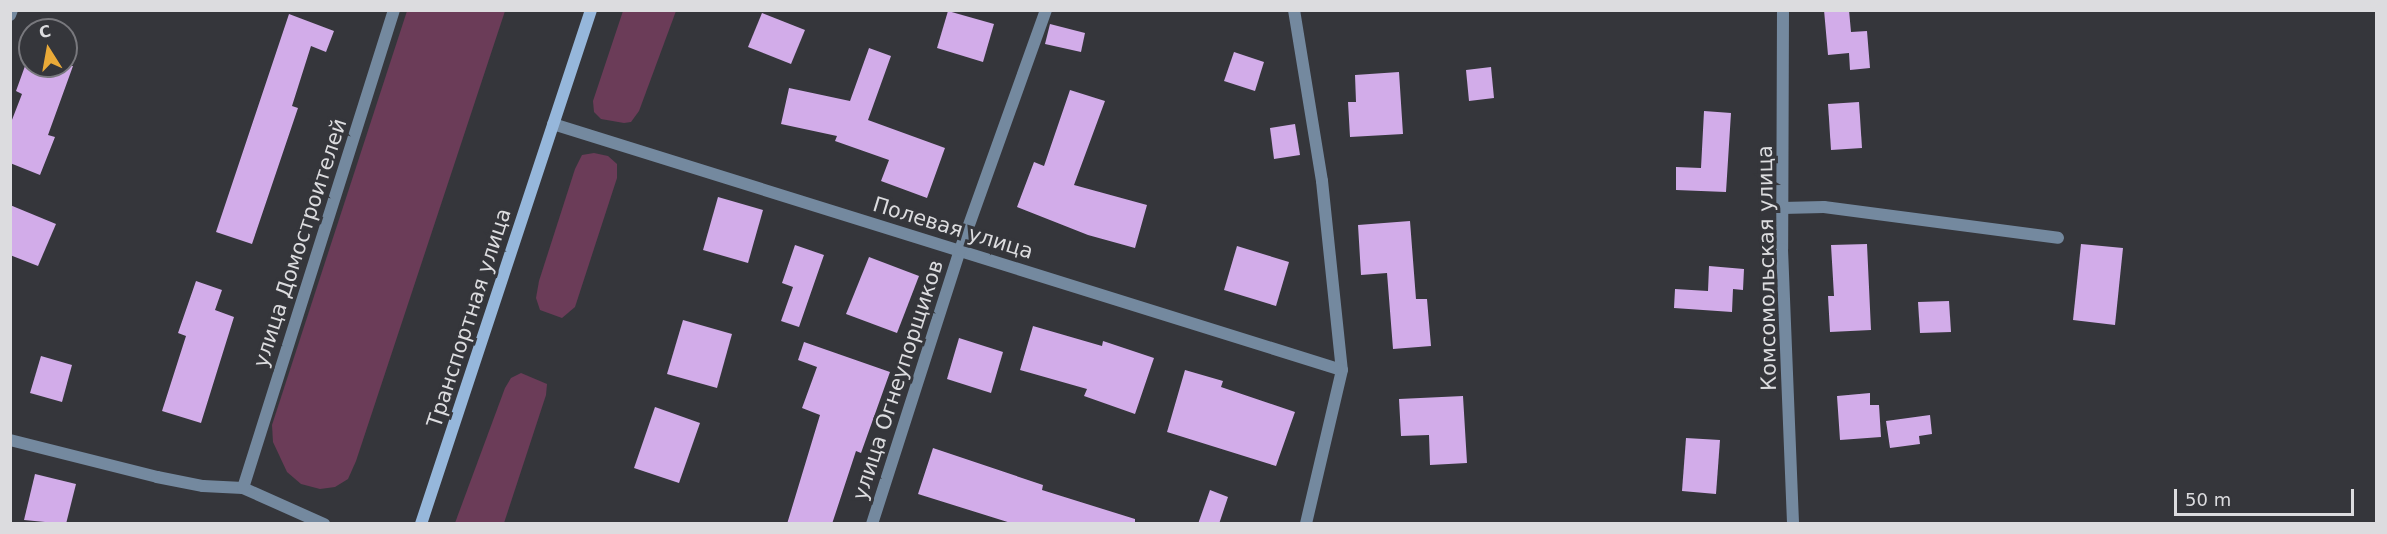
<!DOCTYPE html>
<html>
<head>
<meta charset="utf-8">
<style>
	body { margin:0 }
	#map { position:relative; width:2387px; height:534px; overflow:hidden; background:#35363b; font-family:"DejaVu Sans",sans-serif }
	div>[style] { position:absolute }
	.green>* { inset:0; background:#6b3c58 }
	.building>* { inset:0; background:#d2ace9 }
	.street>* { height:12px; margin:-6px; padding:0 6px; transform-origin:6px; border-radius:6px; background:#74899f }
	.secondary>* { height:12px; margin:-6px; padding:0 6px; transform-origin:6px; border-radius:6px; background:#96b7db }
	span { translate:-50% -50%; white-space:nowrap; text-align:center; line-height:1.15; -webkit-text-stroke:6px #35363b; paint-order:stroke }
	.street-label { font-size:21px; color:#dcdcdf }
	.frame { position:absolute; inset:0; border:12px solid #dcdcdf; pointer-events:none }
	.north { position:absolute; left:18px; top:18px; width:60px; height:60px; box-sizing:border-box; background:#35363b; border:2px solid #78787d; border-radius:50%; rotate:349deg; font-size:16px; font-weight:700; line-height:24px; text-align:center; color:#dcdcdf }
	.north::after { content:''; display:block; margin:auto; width:21px; height:27px; background:#eaaa38; clip-path:polygon(50% 0,100% 100%,50% 72%,0 100%) }
	.scale { position:absolute; left:2174px; top:489px; width:180px; height:27px; box-sizing:border-box; border:3px solid #dcdcdf; border-top:0; padding-left:8px; font-size:18px; line-height:21px; white-space:nowrap; color:#dcdcdf; -webkit-text-stroke:4px #35363b; paint-order:stroke }
</style>
</head>
<body>
<div id="map">
	<div class="green">
		<i style="clip-path:polygon(407px 11px,505px 11px,356px 461px,348px 479px,335px 487px,320px 489px,301px 484px,287px 472px,273px 442px,272px 425px)"></i>
		<i style="clip-path:polygon(623px 11px,676px 11px,639px 111px,631px 122px,624px 123px,601px 119px,594px 112px,593px 101px)"></i>
		<i style="clip-path:polygon(594px 153px,608px 156px,617px 164px,617px 178px,575px 307px,562px 318px,540px 310px,536px 298px,539px 281px,575px 169px,582px 155px)"></i>
		<i style="clip-path:polygon(521px 373px,547px 384px,546px 395px,504px 523px,455px 523px,505px 388px,511px 378px)"></i>
	</div>
	<div class="building">
		<i style="clip-path:polygon(1824px 10px,1849px 10px,1851px 32px,1867px 31px,1870px 68px,1850px 70px,1849px 53px,1828px 55px)"></i>
		<i style="clip-path:polygon(948px 11px,994px 24px,983px 62px,937px 48px)"></i>
		<i style="clip-path:polygon(762px 13px,805px 30px,791px 64px,748px 47px)"></i>
		<i style="clip-path:polygon(289px 14px,334px 31px,326px 52px,311px 46px,292px 106px,298px 108px,252px 244px,216px 232px)"></i>
		<i style="clip-path:polygon(1050px 24px,1085px 33px,1081px 52px,1045px 44px)"></i>
		<i style="clip-path:polygon(869px 48px,891px 56px,868px 120px,945px 148px,927px 198px,881px 181px,889px 160px,835px 141px,837px 136px,781px 124px,789px 88px,850px 101px)"></i>
		<i style="clip-path:polygon(1234px 52px,1264px 62px,1255px 91px,1224px 81px)"></i>
		<i style="clip-path:polygon(25px 66px,73px 66px,48px 135px,55px 137px,40px 175px,10px 163px,10px 125px,22px 94px,16px 91px)"></i>
		<i style="clip-path:polygon(1491px 67px,1494px 98px,1469px 101px,1466px 70px)"></i>
		<i style="clip-path:polygon(1399px 72px,1403px 134px,1350px 137px,1348px 102px,1356px 102px,1355px 75px)"></i>
		<i style="clip-path:polygon(1070px 90px,1105px 101px,1074px 185px,1147px 205px,1135px 248px,1088px 235px,1017px 207px,1034px 162px,1044px 166px)"></i>
		<i style="clip-path:polygon(1859px 102px,1862px 148px,1831px 150px,1828px 104px)"></i>
		<i style="clip-path:polygon(1704px 111px,1731px 113px,1726px 192px,1676px 190px,1676px 167px,1701px 168px)"></i>
		<i style="clip-path:polygon(1295px 124px,1300px 155px,1274px 159px,1270px 128px)"></i>
		<i style="clip-path:polygon(718px 197px,763px 210px,748px 263px,703px 250px)"></i>
		<i style="clip-path:polygon(10px 205px,56px 224px,38px 266px,10px 255px)"></i>
		<i style="clip-path:polygon(1410px 221px,1416px 299px,1427px 299px,1431px 346px,1393px 349px,1387px 273px,1361px 275px,1358px 225px)"></i>
		<i style="clip-path:polygon(1867px 244px,1871px 330px,1830px 332px,1828px 296px,1834px 296px,1831px 245px)"></i>
		<i style="clip-path:polygon(2081px 244px,2123px 248px,2115px 325px,2073px 320px)"></i>
		<i style="clip-path:polygon(795px 245px,824px 255px,799px 327px,781px 321px,793px 287px,782px 283px)"></i>
		<i style="clip-path:polygon(1237px 246px,1289px 262px,1276px 306px,1224px 290px)"></i>
		<i style="clip-path:polygon(869px 257px,919px 276px,897px 333px,846px 314px)"></i>
		<i style="clip-path:polygon(1709px 266px,1744px 269px,1743px 290px,1733px 289px,1732px 312px,1674px 308px,1675px 289px,1708px 291px)"></i>
		<i style="clip-path:polygon(196px 281px,222px 290px,215px 310px,234px 317px,201px 423px,162px 411px,186px 336px,178px 333px)"></i>
		<i style="clip-path:polygon(1949px 301px,1951px 332px,1920px 333px,1918px 302px)"></i>
		<i style="clip-path:polygon(683px 320px,732px 334px,717px 388px,667px 374px)"></i>
		<i style="clip-path:polygon(1033px 326px,1102px 346px,1103px 341px,1154px 358px,1135px 414px,1084px 396px,1087px 389px,1020px 370px)"></i>
		<i style="clip-path:polygon(959px 338px,1003px 352px,991px 393px,947px 379px)"></i>
		<i style="clip-path:polygon(804px 342px,890px 372px,861px 453px,856px 451px,832px 524px,787px 524px,820px 415px,802px 408px,817px 367px,798px 360px)"></i>
		<i style="clip-path:polygon(41px 356px,72px 365px,62px 402px,30px 393px)"></i>
		<i style="clip-path:polygon(1185px 370px,1223px 381px,1221px 387px,1295px 412px,1276px 466px,1167px 432px)"></i>
		<i style="clip-path:polygon(1870px 393px,1870px 405px,1879px 405px,1881px 437px,1840px 440px,1837px 396px)"></i>
		<i style="clip-path:polygon(1463px 396px,1467px 463px,1430px 465px,1429px 435px,1401px 436px,1399px 399px)"></i>
		<i style="clip-path:polygon(655px 407px,700px 423px,679px 483px,634px 468px)"></i>
		<i style="clip-path:polygon(1930px 415px,1932px 434px,1919px 436px,1920px 444px,1890px 448px,1886px 421px)"></i>
		<i style="clip-path:polygon(1686px 438px,1720px 440px,1716px 494px,1682px 491px)"></i>
		<i style="clip-path:polygon(933px 448px,1043px 485px,1042px 490px,1135px 519px,1135px 524px,1014px 524px,918px 494px)"></i>
		<i style="clip-path:polygon(35px 474px,76px 484px,66px 524px,24px 520px)"></i>
		<i style="clip-path:polygon(1210px 490px,1228px 497px,1219px 524px,1198px 524px)"></i>
	</div>
	<div class="street">
		<i style="left:1294px;top:10px;width:173px;rotate:80.7deg"></i>
		<i style="left:1322px;top:181px;width:190px;rotate:84deg"></i>
		<i style="left:1342px;top:370px;width:158px;rotate:103.2deg"></i>
		<i style="left:1783px;top:10px;width:239px;rotate:90.2deg"></i>
		<i style="left:1782px;top:249px;width:275px;rotate:87.7deg"></i>
		<i style="left:10px;top:15px;width:5px;rotate:-68deg"></i>
		<i style="left:553px;top:124px;width:826px;rotate:17.32deg"></i>
		<i style="left:1782px;top:208px;width:42px;rotate:-1.4deg"></i>
		<i style="left:1824px;top:207px;width:236px;rotate:7.5deg"></i>
		<i style="left:10px;top:440px;width:152px;rotate:14.1deg"></i>
		<i style="left:157px;top:477px;width:47px;rotate:11.1deg"></i>
		<i style="left:203px;top:486px;width:40px;rotate:2.9deg"></i>
		<i style="left:243px;top:488px;width:89px;rotate:24deg"></i>
		<i style="left:243px;top:488px;width:501px;rotate:-72.47deg"></i>
		<i style="left:872px;top:524px;width:288px;rotate:-72.2deg"></i>
		<i style="left:960px;top:250px;width:255px;rotate:-70.3deg"></i>
	</div>
	<div class="secondary">
		<i style="left:421px;top:524px;width:541px;rotate:-71.7deg"></i>
	</div>
	<div class="street-label">
		<span style="left:953px;top:228px;rotate:17deg">Полевая улица</span>
		<span style="left:300px;top:243px;rotate:-72deg">улица Домостроителей</span>
		<span style="left:1767px;top:268px;rotate:-91deg">Комсомольская улица</span>
		<span style="left:469px;top:318px;rotate:-72deg">Транспортная улица</span>
		<span style="left:898px;top:380px;rotate:-72deg">улица Огнеупорщиков</span>
	</div>
	<div class="frame"></div>
	<div class="north">С</div>
	<div class="scale">50 m</div>
</div>
</body>
</html>
